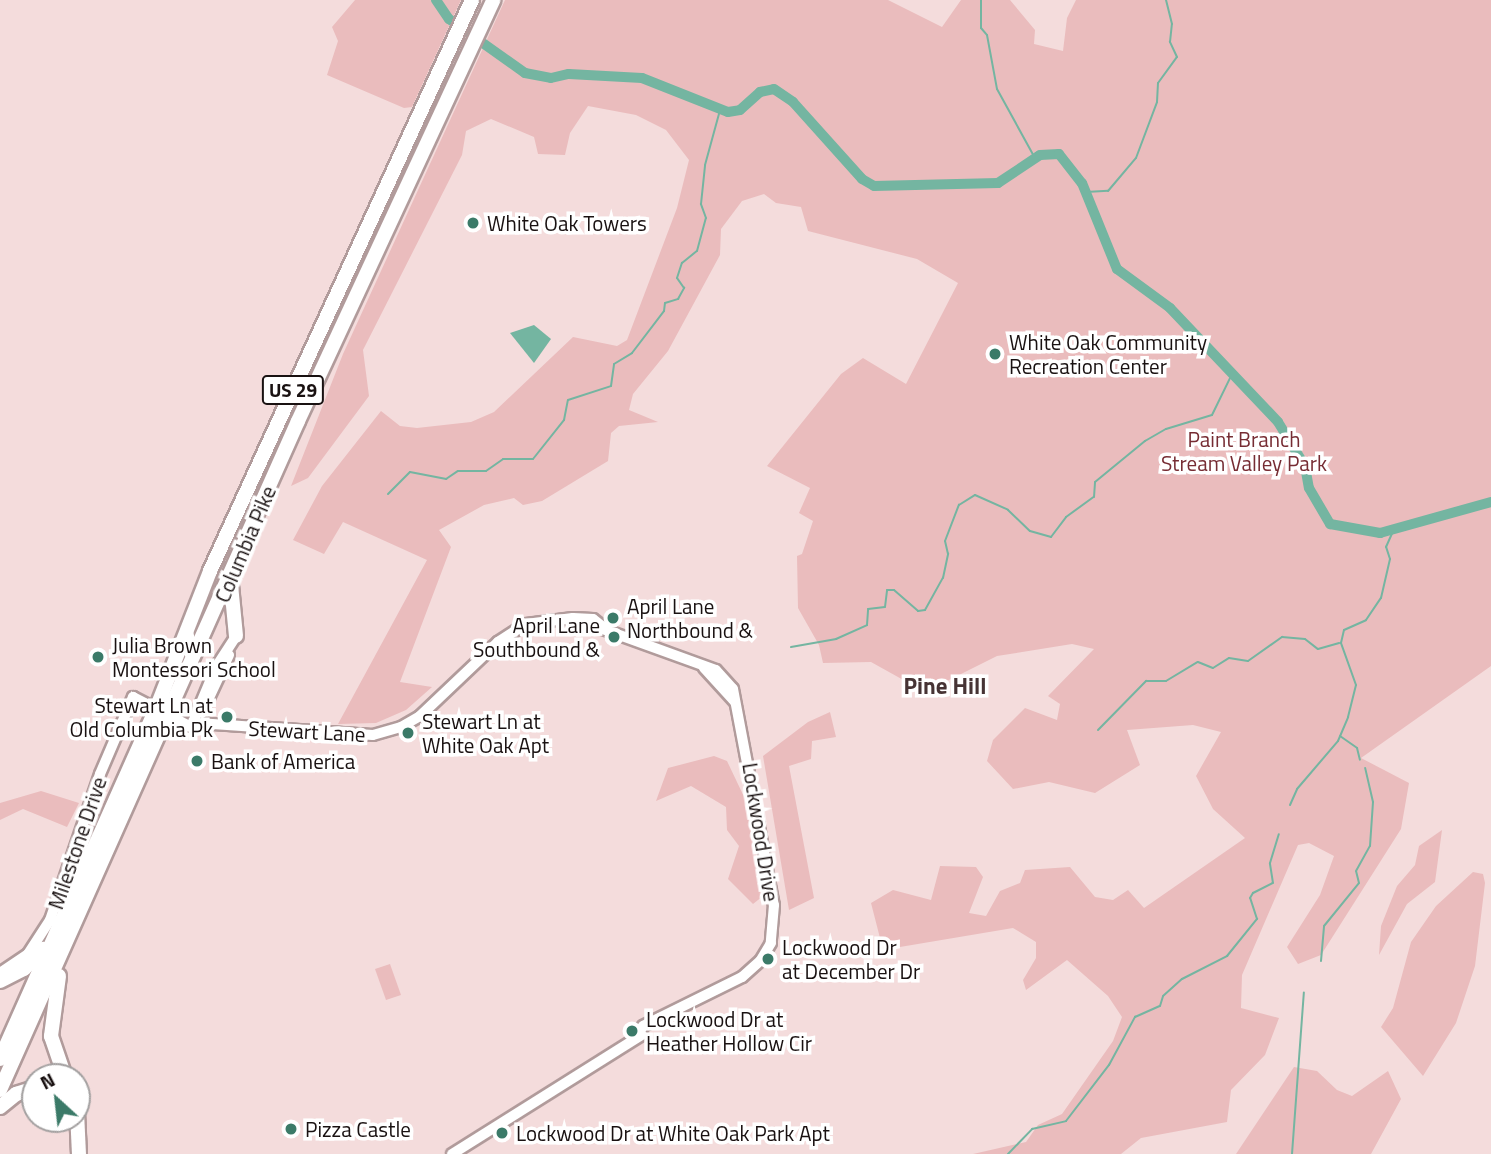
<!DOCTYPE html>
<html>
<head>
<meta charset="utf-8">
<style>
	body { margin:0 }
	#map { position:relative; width:1491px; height:1154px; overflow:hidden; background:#f4dcdc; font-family:"Titillium Web",sans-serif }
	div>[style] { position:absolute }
	.green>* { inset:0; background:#eabcbd }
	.water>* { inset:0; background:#74b5a1 }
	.stream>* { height:2px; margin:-1px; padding:0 1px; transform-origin:1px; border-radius:1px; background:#74b5a1 }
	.river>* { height:10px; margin:-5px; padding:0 5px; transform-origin:5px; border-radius:5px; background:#74b5a1 }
	.roads { filter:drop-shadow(2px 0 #b19b9b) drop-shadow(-2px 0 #b19b9b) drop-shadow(0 2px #b19b9b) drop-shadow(0 -2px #b19b9b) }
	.secondary>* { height:10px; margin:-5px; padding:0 5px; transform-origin:5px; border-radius:5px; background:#fff }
	.highway>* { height:14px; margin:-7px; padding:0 7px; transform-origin:7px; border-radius:7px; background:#fff }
	.dots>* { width:19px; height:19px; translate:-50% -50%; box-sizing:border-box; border:4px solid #fff; border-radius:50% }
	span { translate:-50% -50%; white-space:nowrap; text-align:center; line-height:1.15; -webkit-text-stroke:7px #fff; paint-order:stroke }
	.shield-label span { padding:2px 5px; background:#fff; border:2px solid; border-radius:5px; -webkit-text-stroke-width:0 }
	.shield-label { font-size:19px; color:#191111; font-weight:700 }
	.poi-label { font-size:21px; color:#191111 }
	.left { translate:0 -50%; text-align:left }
	.right { translate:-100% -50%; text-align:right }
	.park-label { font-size:21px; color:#762c33 }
	.street-label { font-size:21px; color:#191111 }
	.neighbourhood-label { font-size:23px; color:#463334; font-weight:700 }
	.north { position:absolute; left:21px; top:1063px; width:70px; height:70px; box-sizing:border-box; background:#fff; border:2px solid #a3a0a0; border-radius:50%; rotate:333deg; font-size:19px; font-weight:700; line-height:28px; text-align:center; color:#191111 }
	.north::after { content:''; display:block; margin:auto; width:24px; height:32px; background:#3b7a68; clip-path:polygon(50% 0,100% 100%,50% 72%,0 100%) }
</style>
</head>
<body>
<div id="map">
	<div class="green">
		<i style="clip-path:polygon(355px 0,461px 0,412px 107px,404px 108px,327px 75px,338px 41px,332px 27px)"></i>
		<i style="clip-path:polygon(505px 0,888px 0,942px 27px,961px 0,1010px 0,1035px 30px,1034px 44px,1063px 51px,1067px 18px,1076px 0,1491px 0,1491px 666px,1361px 758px,1409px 783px,1401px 829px,1321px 955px,1298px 964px,1287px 947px,1320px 895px,1334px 856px,1309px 843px,1298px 845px,1242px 975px,1241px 1008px,1279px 1018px,1265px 1055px,1231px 1090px,1227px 1122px,1141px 1138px,1121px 1154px,973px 1154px,1026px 1142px,1038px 1125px,1062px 1114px,1113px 1041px,1122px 1017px,1108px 996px,1067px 960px,1026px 990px,1023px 980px,1036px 958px,1036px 942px,1013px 928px,888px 949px,880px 938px,871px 903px,893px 890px,931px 900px,940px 866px,976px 867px,983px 877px,969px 913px,986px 916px,1000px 891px,1020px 883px,1025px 870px,1070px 867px,1095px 897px,1113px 900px,1128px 890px,1144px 908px,1245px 838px,1213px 809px,1196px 776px,1221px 732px,1193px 725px,1127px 730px,1140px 765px,1095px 793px,1049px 782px,1013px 789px,987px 761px,993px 740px,1025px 708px,1057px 720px,1060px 704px,1048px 696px,1094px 649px,1072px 644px,997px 656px,925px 692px,871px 662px,823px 663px,819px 645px,798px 608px,797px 556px,802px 554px,813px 521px,799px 513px,810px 488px,767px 466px,841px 374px,863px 358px,906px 384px,958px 283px,917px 259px,808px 231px,801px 207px,776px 203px,764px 194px,742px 201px,721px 229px,720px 255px,668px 351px,633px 394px,629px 410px,658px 422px,619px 426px,611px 433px,608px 461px,542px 501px,523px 505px,514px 498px,484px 505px,439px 530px,451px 547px,400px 682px,432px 687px,406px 710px,376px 723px,338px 724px,427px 560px,343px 522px,324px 554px,293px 540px,322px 486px,381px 411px,400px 426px,417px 428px,471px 422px,494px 412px,573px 337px,617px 346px,627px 340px,677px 208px,689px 160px,666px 130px,636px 115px,588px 106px,570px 133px,565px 155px,538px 154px,534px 137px,491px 119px,466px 131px,462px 155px,363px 350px,369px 396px,308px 478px,291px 486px,343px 354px)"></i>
		<i style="clip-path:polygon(830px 712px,836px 737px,812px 741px,811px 759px,789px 766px,814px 898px,789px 910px,763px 756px,808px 722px)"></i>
		<i style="clip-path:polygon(714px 756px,727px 761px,747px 803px,763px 896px,753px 904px,728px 879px,739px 846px,727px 830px,726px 807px,691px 786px,656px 801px,668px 768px)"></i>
		<i style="clip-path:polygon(41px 791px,79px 803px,67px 827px,23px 809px,0 820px,0 803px)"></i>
		<i style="clip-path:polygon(1442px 830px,1435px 882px,1407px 904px,1379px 955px,1381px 926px,1397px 886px,1415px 865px,1419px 846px)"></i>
		<i style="clip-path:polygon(1473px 872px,1483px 874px,1485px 883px,1475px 966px,1456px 1023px,1423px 1076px,1381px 1027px,1393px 1008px,1411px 942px,1436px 906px)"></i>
		<i style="clip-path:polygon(390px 964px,401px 995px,386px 1000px,375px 969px)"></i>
		<i style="clip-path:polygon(1294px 1067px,1317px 1071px,1337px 1090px,1352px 1096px,1388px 1071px,1401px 1099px,1371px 1154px,1236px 1154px)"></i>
	</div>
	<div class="water">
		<i style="clip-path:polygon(534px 325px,551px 339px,534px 363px,510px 333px)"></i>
	</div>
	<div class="stream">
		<i style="left:981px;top:0;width:28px;rotate:90deg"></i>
		<i style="left:981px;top:28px;width:9px;rotate:49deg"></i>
		<i style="left:987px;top:35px;width:55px;rotate:79.5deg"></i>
		<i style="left:997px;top:89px;width:79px;rotate:61.2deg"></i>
		<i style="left:1086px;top:192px;width:22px;rotate:-3deg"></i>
		<i style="left:1108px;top:191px;width:43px;rotate:-49.7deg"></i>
		<i style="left:1136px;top:158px;width:60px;rotate:-69.4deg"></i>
		<i style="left:1157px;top:102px;width:19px;rotate:-87deg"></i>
		<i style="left:1158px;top:83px;width:32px;rotate:-54deg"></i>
		<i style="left:1177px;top:57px;width:17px;rotate:-115deg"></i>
		<i style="left:1170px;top:42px;width:18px;rotate:-84deg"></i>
		<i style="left:1172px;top:24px;width:25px;rotate:-104deg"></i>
		<i style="left:388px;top:494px;width:31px;rotate:-45deg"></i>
		<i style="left:410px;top:472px;width:37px;rotate:11deg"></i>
		<i style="left:446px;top:479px;width:14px;rotate:-34deg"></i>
		<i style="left:458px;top:471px;width:28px"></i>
		<i style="left:486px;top:471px;width:21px;rotate:-35deg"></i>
		<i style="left:503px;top:459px;width:30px"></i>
		<i style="left:533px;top:459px;width:50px;rotate:-51.5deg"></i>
		<i style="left:564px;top:420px;width:20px;rotate:-79deg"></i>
		<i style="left:568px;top:400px;width:45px;rotate:-18deg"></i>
		<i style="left:611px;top:386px;width:22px;rotate:-82deg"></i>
		<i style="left:614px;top:364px;width:21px;rotate:-31deg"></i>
		<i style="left:632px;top:353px;width:53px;rotate:-52.7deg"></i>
		<i style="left:664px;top:311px;width:8px;rotate:-83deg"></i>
		<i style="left:665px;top:303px;width:14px;rotate:-17deg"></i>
		<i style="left:678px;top:299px;width:13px;rotate:-61deg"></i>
		<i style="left:684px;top:288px;width:12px;rotate:-125deg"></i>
		<i style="left:677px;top:278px;width:16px;rotate:-72deg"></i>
		<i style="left:682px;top:263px;width:19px;rotate:-39deg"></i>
		<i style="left:697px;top:251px;width:34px;rotate:-75deg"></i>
		<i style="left:706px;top:218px;width:15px;rotate:-110deg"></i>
		<i style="left:701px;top:204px;width:39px;rotate:-84deg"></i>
		<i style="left:705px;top:165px;width:57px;rotate:-74.7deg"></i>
		<i style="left:791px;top:647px;width:46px;rotate:-10.1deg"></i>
		<i style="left:836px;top:639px;width:34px;rotate:-24deg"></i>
		<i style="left:867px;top:625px;width:16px;rotate:-86deg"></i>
		<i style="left:868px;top:609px;width:17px;rotate:-7deg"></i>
		<i style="left:885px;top:607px;width:17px;rotate:-83deg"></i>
		<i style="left:887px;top:590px;width:7px"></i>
		<i style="left:894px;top:590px;width:32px;rotate:41deg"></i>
		<i style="left:918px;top:611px;width:7px;rotate:-8deg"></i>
		<i style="left:925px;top:610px;width:37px;rotate:-61deg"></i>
		<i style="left:943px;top:578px;width:25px;rotate:-78deg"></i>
		<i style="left:948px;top:554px;width:13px;rotate:-103deg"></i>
		<i style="left:945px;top:541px;width:39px;rotate:-69deg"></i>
		<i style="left:959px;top:505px;width:19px;rotate:-32deg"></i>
		<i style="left:975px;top:495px;width:36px;rotate:24deg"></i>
		<i style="left:1008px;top:510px;width:30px;rotate:44deg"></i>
		<i style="left:1030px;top:531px;width:22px;rotate:16deg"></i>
		<i style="left:1051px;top:537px;width:25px;rotate:-53deg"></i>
		<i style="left:1066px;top:517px;width:34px;rotate:-36deg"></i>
		<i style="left:1094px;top:497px;width:15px;rotate:-86deg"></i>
		<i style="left:1095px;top:482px;width:65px;rotate:-39.4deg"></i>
		<i style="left:1145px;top:441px;width:24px;rotate:-30deg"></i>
		<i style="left:1166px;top:429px;width:48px;rotate:-16.9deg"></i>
		<i style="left:1212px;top:415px;width:48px;rotate:-64deg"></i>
		<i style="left:1098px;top:730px;width:69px;rotate:-45.6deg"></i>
		<i style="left:1146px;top:681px;width:20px"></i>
		<i style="left:1166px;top:681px;width:37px;rotate:-31deg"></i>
		<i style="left:1198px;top:662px;width:16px;rotate:22deg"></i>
		<i style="left:1213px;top:668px;width:19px;rotate:-32deg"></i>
		<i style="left:1229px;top:658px;width:19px;rotate:9deg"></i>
		<i style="left:1248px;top:661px;width:42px;rotate:-35.2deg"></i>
		<i style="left:1282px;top:637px;width:23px;rotate:5deg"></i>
		<i style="left:1305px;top:639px;width:16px;rotate:38deg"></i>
		<i style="left:1318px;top:649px;width:22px;rotate:-16deg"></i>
		<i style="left:1340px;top:736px;width:21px;rotate:35deg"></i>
		<i style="left:1357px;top:748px;width:12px;rotate:76deg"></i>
		<i style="left:1290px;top:805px;width:17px;rotate:-66deg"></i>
		<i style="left:1297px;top:789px;width:63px;rotate:-49.5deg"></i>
		<i style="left:1338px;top:741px;width:26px;rotate:-67deg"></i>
		<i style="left:1348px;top:717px;width:33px;rotate:-76deg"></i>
		<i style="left:1356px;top:685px;width:45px;rotate:-109.7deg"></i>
		<i style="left:1341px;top:643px;width:13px;rotate:-77deg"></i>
		<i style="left:1344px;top:630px;width:24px;rotate:-24deg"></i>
		<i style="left:1366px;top:620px;width:27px;rotate:-56deg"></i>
		<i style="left:1381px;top:598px;width:40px;rotate:-77deg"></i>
		<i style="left:1390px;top:559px;width:13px;rotate:-108deg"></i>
		<i style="left:1386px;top:547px;width:17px;rotate:-66deg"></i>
		<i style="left:1321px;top:961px;width:35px;rotate:-85deg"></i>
		<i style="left:1324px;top:926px;width:55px;rotate:-50.9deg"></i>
		<i style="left:1359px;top:883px;width:12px;rotate:-104deg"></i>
		<i style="left:1356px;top:871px;width:29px;rotate:-61deg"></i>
		<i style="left:1370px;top:846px;width:44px;rotate:-86.1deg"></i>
		<i style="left:1373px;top:802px;width:35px;rotate:-103deg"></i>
		<i style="left:1008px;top:1154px;width:35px;rotate:-46deg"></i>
		<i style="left:1032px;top:1129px;width:35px;rotate:-13deg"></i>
		<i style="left:1066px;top:1121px;width:71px;rotate:-52.5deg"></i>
		<i style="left:1109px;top:1065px;width:55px;rotate:-61.6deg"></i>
		<i style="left:1135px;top:1017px;width:27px;rotate:-24deg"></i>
		<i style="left:1160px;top:1006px;width:10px;rotate:-73deg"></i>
		<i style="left:1163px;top:996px;width:25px;rotate:-42deg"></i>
		<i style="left:1182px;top:979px;width:51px;rotate:-27.1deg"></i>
		<i style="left:1227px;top:956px;width:48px;rotate:-51deg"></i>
		<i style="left:1257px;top:919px;width:22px;rotate:-108deg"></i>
		<i style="left:1250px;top:898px;width:6px;rotate:-59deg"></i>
		<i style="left:1253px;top:893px;width:22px;rotate:-27deg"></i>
		<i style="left:1273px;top:883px;width:20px;rotate:-99deg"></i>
		<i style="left:1270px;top:863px;width:30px;rotate:-73deg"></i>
		<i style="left:1292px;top:1154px;width:162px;rotate:-85.8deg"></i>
	</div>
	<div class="river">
		<i style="left:436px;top:0;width:23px;rotate:56deg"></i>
		<i style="left:449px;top:19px;width:93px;rotate:35.4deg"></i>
		<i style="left:525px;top:73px;width:26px;rotate:11deg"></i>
		<i style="left:551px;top:78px;width:18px;rotate:-13deg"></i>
		<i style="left:569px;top:74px;width:73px;rotate:3.1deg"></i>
		<i style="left:642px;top:78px;width:92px;rotate:21.6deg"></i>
		<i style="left:728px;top:112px;width:12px;rotate:-9deg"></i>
		<i style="left:740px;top:110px;width:27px;rotate:-42deg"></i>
		<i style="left:760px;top:92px;width:14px;rotate:-12deg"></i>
		<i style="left:774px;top:89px;width:23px;rotate:34deg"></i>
		<i style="left:793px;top:102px;width:103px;rotate:48.1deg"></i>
		<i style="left:862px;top:179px;width:14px;rotate:30deg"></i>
		<i style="left:874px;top:186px;width:124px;rotate:-1.4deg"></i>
		<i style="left:998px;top:183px;width:50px;rotate:-33.7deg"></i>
		<i style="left:1040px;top:155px;width:19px;rotate:-3deg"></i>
		<i style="left:1059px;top:154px;width:37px;rotate:52deg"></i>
		<i style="left:1082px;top:183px;width:93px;rotate:67.9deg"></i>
		<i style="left:1117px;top:269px;width:66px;rotate:36.3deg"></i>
		<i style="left:1170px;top:308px;width:157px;rotate:46.5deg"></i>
		<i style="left:1278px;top:422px;width:52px;rotate:58.5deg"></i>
		<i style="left:1305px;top:466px;width:22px;rotate:80deg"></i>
		<i style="left:1309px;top:488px;width:42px;rotate:59.7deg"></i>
		<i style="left:1330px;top:524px;width:51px;rotate:10.2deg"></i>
		<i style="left:1380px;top:533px;width:115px;rotate:-15.6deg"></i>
	</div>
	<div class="roads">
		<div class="secondary">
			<i style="left:600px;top:628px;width:123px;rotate:19.9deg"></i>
			<i style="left:716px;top:670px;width:25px;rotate:48deg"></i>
			<i style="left:733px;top:689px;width:220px;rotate:79.3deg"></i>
			<i style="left:774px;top:905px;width:38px;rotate:95deg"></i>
			<i style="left:771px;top:943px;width:21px;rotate:121deg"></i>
			<i style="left:760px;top:961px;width:24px;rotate:138deg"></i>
			<i style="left:742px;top:977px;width:110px;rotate:153.7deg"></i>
			<i style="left:643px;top:1026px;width:13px;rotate:122deg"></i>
			<i style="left:704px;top:668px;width:46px;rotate:47.6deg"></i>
			<i style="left:202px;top:713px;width:64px;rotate:-65deg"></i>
			<i style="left:191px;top:727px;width:65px;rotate:-67.4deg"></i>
			<i style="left:216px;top:667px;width:37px;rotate:-57deg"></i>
			<i style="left:0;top:973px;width:34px;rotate:-34deg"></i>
			<i style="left:28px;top:954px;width:40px;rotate:-57.1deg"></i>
			<i style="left:50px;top:920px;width:154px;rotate:-71.1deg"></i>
			<i style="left:100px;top:774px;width:84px;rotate:-66.8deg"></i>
			<i style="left:133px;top:697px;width:65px;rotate:27.3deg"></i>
			<i style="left:191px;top:727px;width:8px;rotate:-30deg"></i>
			<i style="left:198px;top:723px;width:175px;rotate:3.9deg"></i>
			<i style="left:373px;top:735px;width:29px;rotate:-16deg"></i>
			<i style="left:401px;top:727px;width:22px;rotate:-30deg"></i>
			<i style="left:420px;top:716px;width:108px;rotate:-43.5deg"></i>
			<i style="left:498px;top:642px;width:33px;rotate:-33deg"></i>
			<i style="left:526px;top:624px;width:47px;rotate:-7.3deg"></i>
			<i style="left:573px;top:618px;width:20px;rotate:3deg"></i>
			<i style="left:593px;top:619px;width:16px;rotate:38deg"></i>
			<i style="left:452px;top:1154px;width:224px;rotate:-32.1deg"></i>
		</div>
		<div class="highway">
			<i style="left:231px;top:585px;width:51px;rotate:84.4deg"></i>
			<i style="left:59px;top:976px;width:61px;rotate:97.6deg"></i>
			<i style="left:51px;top:1036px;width:43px;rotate:71.1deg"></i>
			<i style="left:0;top:981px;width:27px;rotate:-27deg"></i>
			<i style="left:24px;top:969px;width:28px;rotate:-46deg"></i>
			<i style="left:0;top:1059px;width:383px;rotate:-66deg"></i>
			<i style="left:156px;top:709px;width:148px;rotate:-68.6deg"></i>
			<i style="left:210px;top:571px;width:628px;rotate:-65.35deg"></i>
			<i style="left:0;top:1090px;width:732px;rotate:-65.99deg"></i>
			<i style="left:298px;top:421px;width:464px;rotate:-65.1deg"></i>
			<i style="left:0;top:1107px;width:21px;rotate:-39deg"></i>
			<i style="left:16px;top:1094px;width:20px;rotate:-18deg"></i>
			<i style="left:77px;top:1112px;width:42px;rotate:87.3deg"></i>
		</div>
	</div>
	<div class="dots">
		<i style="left:473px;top:223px;background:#3b7a68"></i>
		<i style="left:995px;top:354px;background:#3b7a68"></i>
		<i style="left:613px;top:618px;background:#3b7a68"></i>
		<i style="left:614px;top:637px;background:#3b7a68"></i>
		<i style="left:98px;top:657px;background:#3b7a68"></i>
		<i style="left:227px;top:717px;background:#3b7a68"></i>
		<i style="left:408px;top:733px;background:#3b7a68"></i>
		<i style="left:197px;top:761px;background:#3b7a68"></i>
		<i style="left:768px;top:959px;background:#3b7a68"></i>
		<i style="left:632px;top:1031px;background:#3b7a68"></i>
		<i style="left:291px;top:1129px;background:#3b7a68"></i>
		<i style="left:502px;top:1133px;background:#3b7a68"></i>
	</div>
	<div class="shield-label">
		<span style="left:293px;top:390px">US 29</span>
	</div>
	<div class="poi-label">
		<span class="left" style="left:487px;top:223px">White Oak Towers</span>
		<span class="left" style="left:1009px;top:354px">White Oak Community<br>Recreation Center</span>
		<span class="left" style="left:627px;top:618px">April Lane<br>Northbound &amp;</span>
		<span class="right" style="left:600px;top:637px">April Lane<br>Southbound &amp;</span>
		<span class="left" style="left:112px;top:657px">Julia Brown<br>Montessori School</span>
		<span class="right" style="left:213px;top:717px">Stewart Ln at<br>Old Columbia Pk</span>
		<span class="left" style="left:422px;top:733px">Stewart Ln at<br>White Oak Apt</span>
		<span class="left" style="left:211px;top:761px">Bank of America</span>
		<span class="left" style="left:782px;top:959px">Lockwood Dr<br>at December Dr</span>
		<span class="left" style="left:646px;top:1031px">Lockwood Dr at<br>Heather Hollow Cir</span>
		<span class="left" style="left:305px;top:1129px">Pizza Castle</span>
		<span class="left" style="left:516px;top:1133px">Lockwood Dr at White Oak Park Apt</span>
	</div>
	<div class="park-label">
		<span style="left:1244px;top:451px">Paint Branch<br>Stream Valley Park</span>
	</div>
	<div class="street-label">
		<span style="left:245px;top:544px;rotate:-67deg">Columbia Pike</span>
		<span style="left:307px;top:731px;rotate:3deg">Stewart Lane</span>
		<span style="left:761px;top:832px;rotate:81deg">Lockwood Drive</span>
		<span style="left:77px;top:843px;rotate:-71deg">Milestone Drive</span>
	</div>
	<div class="neighbourhood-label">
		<span style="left:945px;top:686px">Pine Hill</span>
	</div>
	<div class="north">N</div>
</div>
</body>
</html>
